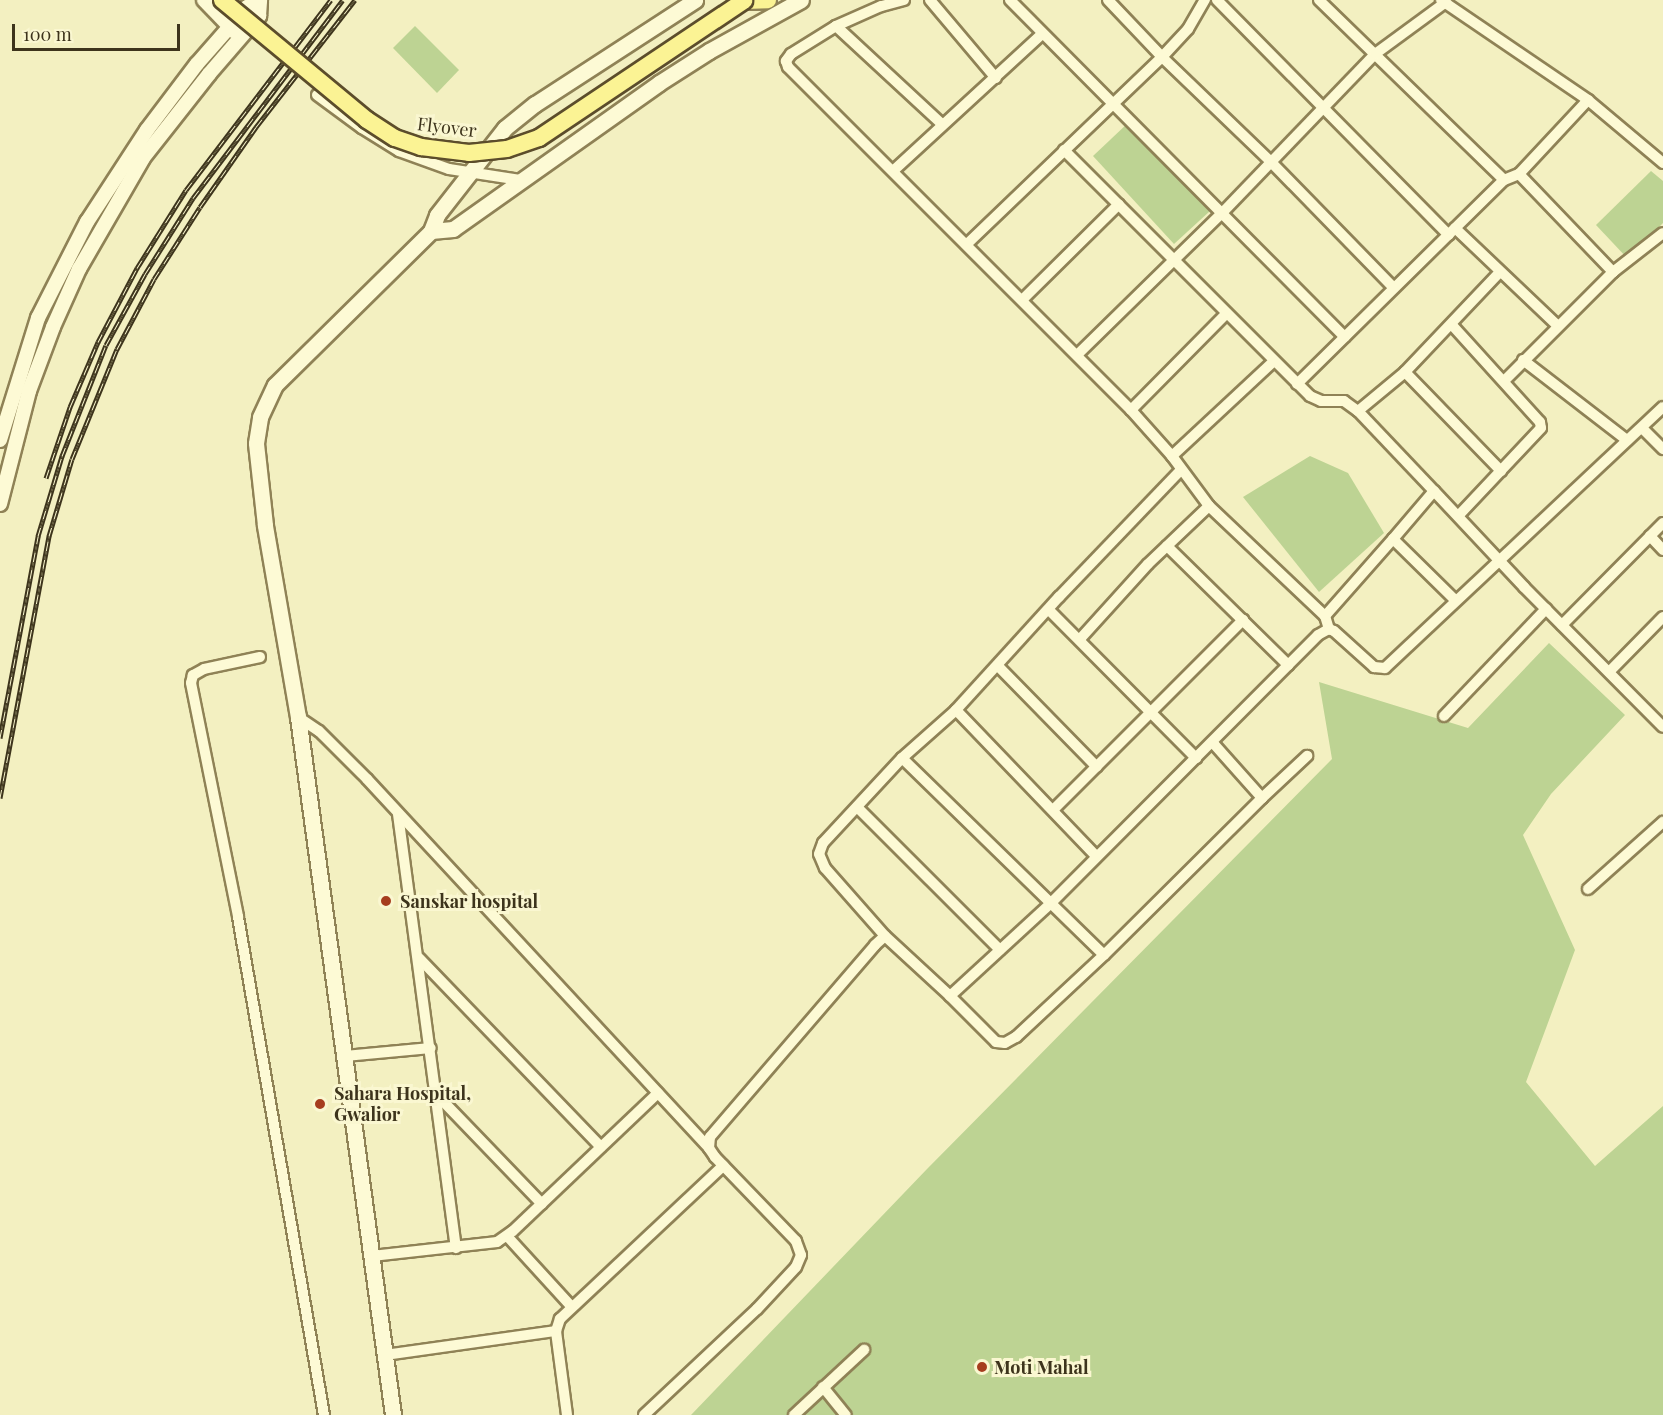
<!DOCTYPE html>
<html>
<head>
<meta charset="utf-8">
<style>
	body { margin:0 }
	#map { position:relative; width:1663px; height:1415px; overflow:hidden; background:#f3f0c1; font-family:"Playfair Display",serif }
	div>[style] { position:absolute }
	.green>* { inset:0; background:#bdd393 }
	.roads { filter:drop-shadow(2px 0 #8f8256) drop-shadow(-2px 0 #8f8256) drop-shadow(0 2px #8f8256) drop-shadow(0 -2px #8f8256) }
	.minor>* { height:10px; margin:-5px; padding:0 5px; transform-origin:5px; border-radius:5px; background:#fdfad5 }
	.tertiary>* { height:14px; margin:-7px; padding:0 7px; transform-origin:7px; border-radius:7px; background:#fdfad5 }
	.secondary>* { height:15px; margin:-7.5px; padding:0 7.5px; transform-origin:7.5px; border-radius:7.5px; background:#fdfad5 }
	.primary>* { height:16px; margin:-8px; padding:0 8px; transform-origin:8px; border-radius:8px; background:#fbf394 }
	.rail>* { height:5px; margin-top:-2.5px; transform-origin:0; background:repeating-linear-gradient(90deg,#faf7d1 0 9px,#3d341c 0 18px); box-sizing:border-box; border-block:2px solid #3d341c }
	.bridges { filter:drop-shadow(2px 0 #5c4d2b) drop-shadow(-2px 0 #5c4d2b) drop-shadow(0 2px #5c4d2b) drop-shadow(0 -2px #5c4d2b) }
	.primary-bridge>* { height:16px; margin:-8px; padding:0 8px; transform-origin:8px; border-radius:8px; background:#fbf394 }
	.dots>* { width:16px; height:16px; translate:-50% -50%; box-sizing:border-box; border:3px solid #faf7d1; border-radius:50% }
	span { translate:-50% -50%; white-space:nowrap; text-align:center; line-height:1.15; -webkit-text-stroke:6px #faf7d1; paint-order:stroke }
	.street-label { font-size:18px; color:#3d341c }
	.poi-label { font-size:18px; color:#3d341c; font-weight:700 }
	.left { translate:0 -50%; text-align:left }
	.scale { position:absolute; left:12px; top:24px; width:168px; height:27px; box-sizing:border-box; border:3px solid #3d341c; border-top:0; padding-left:8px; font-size:18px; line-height:21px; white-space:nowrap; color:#3d341c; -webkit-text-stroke:4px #faf7d1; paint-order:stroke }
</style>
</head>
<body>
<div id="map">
	<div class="green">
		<i style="clip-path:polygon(415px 26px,459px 70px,437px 93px,393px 48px)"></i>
		<i style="clip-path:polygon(1128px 123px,1210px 211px,1174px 244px,1093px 156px)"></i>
		<i style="clip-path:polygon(1651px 171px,1663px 181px,1663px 223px,1628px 259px,1596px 225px)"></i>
		<i style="clip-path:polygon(1310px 456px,1348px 473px,1384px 533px,1319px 592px,1243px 497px)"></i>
		<i style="clip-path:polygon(1549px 643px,1625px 715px,1551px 794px,1523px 835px,1575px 950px,1526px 1082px,1595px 1166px,1663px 1106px,1663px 1415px,691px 1415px,927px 1169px,1332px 759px,1319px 682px,1468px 728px)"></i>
	</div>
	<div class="roads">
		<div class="minor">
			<i style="left:904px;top:0;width:24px;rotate:165deg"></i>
			<i style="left:881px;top:6px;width:49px;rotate:156deg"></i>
			<i style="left:836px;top:26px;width:53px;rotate:148.1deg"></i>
			<i style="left:791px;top:54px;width:9px;rotate:126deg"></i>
			<i style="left:786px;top:61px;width:6px;rotate:72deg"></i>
			<i style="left:788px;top:67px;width:485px;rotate:45deg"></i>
			<i style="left:1131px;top:410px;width:62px;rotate:48.3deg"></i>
			<i style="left:1172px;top:456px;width:62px;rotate:53.5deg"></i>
			<i style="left:1209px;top:506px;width:160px;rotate:43.5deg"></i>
			<i style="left:1325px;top:616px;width:14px;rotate:73deg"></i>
			<i style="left:930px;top:0;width:102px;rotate:49.8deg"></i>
			<i style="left:1010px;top:0;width:475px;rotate:45.2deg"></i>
			<i style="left:1108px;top:0;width:79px;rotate:46.5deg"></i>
			<i style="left:1162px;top:57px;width:150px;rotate:43.9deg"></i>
			<i style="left:1270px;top:161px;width:177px;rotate:45.7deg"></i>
			<i style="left:1217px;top:0;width:330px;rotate:45.4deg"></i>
			<i style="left:1319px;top:0;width:258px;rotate:44.2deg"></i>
			<i style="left:1441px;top:0;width:178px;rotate:34.2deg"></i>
			<i style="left:836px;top:26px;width:144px;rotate:42.8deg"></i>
			<i style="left:317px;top:95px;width:56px;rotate:36.3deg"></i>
			<i style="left:362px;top:128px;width:44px;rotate:31.9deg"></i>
			<i style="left:399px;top:151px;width:53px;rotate:19.8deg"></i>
			<i style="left:449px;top:169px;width:72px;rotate:8.8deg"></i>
			<i style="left:1064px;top:150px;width:348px;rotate:45deg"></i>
			<i style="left:1310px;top:396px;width:12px;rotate:24deg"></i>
			<i style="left:1321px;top:401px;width:23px"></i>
			<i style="left:1344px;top:401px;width:17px;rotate:36deg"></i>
			<i style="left:1358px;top:411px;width:110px;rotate:46.5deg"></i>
			<i style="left:893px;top:171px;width:202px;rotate:-42.6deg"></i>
			<i style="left:1519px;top:174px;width:136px;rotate:46.2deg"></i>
			<i style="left:1455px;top:228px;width:142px;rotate:43.6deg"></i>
			<i style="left:967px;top:244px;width:270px;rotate:-43.8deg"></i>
			<i style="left:1162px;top:57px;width:38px;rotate:-47deg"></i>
			<i style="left:1188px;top:29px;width:34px;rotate:-60deg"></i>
			<i style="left:1022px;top:300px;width:136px;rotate:-44.7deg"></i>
			<i style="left:1452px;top:325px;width:131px;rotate:47.8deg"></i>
			<i style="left:1540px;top:422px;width:6px;rotate:81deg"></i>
			<i style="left:1541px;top:428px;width:120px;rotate:133.3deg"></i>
			<i style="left:1077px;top:355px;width:204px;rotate:-44.4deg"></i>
			<i style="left:1223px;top:212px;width:219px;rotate:-46.1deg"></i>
			<i style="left:1375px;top:54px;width:88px;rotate:-36.2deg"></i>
			<i style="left:1523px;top:360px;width:131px;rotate:37.6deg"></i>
			<i style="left:1405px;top:372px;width:138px;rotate:45.9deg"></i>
			<i style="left:1504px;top:381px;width:154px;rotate:-45deg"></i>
			<i style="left:1613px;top:272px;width:63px;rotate:-38deg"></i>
			<i style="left:1297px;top:384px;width:291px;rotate:-44.6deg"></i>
			<i style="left:1504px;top:180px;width:16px;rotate:-22deg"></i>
			<i style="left:1519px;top:174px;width:101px;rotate:-47deg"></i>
			<i style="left:1588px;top:100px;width:98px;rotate:40deg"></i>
			<i style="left:1131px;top:410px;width:136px;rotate:-45.3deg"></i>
			<i style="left:1358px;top:411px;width:61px;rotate:-39.7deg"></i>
			<i style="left:1405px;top:372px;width:138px;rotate:-46.5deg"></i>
			<i style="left:1642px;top:428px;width:30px;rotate:45deg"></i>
			<i style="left:1172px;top:456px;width:139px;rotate:-43deg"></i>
			<i style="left:1663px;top:523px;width:18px;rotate:135deg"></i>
			<i style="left:1650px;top:536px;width:19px;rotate:47deg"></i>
			<i style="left:1393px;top:539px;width:63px;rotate:-49.5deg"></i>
			<i style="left:1434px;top:491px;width:132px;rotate:46.8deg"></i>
			<i style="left:1524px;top:587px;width:197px;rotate:45.2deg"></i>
			<i style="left:1167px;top:546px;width:170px;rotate:44.5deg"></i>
			<i style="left:1049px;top:610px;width:209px;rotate:45.2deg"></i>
			<i style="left:1325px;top:616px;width:103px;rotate:-48.6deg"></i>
			<i style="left:1393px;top:539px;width:87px;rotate:44.5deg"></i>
			<i style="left:1562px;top:625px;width:125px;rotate:-45.3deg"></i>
			<i style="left:1080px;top:639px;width:101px;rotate:-47.8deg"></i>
			<i style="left:1148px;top:564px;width:84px;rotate:-43.6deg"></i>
			<i style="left:260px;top:657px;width:57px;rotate:167.9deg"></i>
			<i style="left:204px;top:669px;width:13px;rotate:151deg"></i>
			<i style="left:193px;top:675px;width:8px;rotate:104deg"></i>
			<i style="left:191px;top:683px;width:239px;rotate:78.6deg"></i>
			<i style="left:238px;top:917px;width:505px;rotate:80.2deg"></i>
			<i style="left:998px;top:666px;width:141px;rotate:45.6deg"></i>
			<i style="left:1609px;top:672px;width:77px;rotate:-45.5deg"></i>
			<i style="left:956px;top:710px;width:202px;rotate:46.2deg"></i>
			<i style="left:1444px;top:716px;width:148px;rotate:-46.4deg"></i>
			<i style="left:298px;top:717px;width:25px;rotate:34deg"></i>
			<i style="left:319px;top:731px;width:68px;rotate:45deg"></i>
			<i style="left:367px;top:779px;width:503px;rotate:47.17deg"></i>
			<i style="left:902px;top:758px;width:282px;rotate:44.3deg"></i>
			<i style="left:1262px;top:798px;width:62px;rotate:-43deg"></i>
			<i style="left:857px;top:807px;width:202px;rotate:45deg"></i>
			<i style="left:1053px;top:810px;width:269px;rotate:-45deg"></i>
			<i style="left:398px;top:814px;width:438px;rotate:82.4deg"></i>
			<i style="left:1588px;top:889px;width:101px;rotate:-41.8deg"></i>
			<i style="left:885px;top:936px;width:91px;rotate:-131.4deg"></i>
			<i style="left:825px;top:868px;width:15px;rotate:-113deg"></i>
			<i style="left:819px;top:854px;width:12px;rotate:-70deg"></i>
			<i style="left:823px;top:843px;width:116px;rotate:-47.1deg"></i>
			<i style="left:902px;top:758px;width:72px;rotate:-41.6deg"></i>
			<i style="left:956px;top:710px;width:153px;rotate:-47.7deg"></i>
			<i style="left:1059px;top:597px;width:176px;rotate:-46.2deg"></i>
			<i style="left:419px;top:958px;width:262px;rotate:46.1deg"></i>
			<i style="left:950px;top:996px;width:65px;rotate:45deg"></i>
			<i style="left:996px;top:1042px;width:9px;rotate:6deg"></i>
			<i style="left:1005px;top:1043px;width:13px;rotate:-29deg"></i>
			<i style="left:1016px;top:1037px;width:120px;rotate:-43deg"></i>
			<i style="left:1104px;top:955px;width:223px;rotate:-44.8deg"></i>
			<i style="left:1262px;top:798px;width:74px;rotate:-131.7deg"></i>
			<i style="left:345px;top:1056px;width:86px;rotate:-5.3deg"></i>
			<i style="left:437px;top:1095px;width:151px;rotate:46.1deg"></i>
			<i style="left:507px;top:1236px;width:95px;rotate:47.6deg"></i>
			<i style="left:372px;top:1256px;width:126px;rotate:-6.4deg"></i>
			<i style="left:497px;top:1242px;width:19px;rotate:-35deg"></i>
			<i style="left:513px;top:1231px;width:200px;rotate:-43.6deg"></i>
			<i style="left:385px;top:1355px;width:173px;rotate:-8deg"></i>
			<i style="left:823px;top:1387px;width:36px;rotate:51deg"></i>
			<i style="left:567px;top:1415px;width:85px;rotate:-97.5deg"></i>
			<i style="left:556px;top:1331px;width:13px;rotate:-72deg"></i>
			<i style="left:560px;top:1319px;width:224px;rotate:-43.2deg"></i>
			<i style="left:644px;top:1415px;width:155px;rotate:-43.2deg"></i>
			<i style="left:757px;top:1309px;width:57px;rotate:-47.1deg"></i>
			<i style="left:796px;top:1267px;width:13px;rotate:-67deg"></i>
			<i style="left:801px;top:1255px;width:15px;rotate:-110deg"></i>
			<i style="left:796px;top:1241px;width:117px;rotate:-134deg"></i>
			<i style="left:715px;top:1157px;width:11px;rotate:-124deg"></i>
			<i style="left:709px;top:1148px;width:11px;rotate:-85deg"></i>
			<i style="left:710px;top:1137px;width:253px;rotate:-49.3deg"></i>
			<i style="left:875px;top:945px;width:13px;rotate:-42deg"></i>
			<i style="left:885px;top:936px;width:88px;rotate:42.7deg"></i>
			<i style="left:950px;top:996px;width:137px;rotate:-42.6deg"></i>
			<i style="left:1051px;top:903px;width:378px;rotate:-45.1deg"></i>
			<i style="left:1318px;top:635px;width:13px;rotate:-29deg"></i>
			<i style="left:1329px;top:629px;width:5px;rotate:22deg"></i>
			<i style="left:1334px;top:631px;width:54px;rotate:42deg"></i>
			<i style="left:1374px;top:667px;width:11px;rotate:5deg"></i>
			<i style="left:1385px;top:668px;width:381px;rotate:-43.2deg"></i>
			<i style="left:794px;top:1415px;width:96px;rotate:-42.9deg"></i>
		</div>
		<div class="tertiary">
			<i style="left:204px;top:0;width:45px;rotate:45.9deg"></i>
			<i style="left:0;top:440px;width:128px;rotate:-72.7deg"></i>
			<i style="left:38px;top:318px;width:108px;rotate:-63deg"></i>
			<i style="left:87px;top:222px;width:110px;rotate:-56.9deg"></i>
			<i style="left:147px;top:130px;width:83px;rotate:-52.9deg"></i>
			<i style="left:197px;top:64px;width:76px;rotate:-48.7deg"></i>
			<i style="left:247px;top:7px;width:14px;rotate:-25deg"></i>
			<i style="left:0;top:504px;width:117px;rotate:-75.6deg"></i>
			<i style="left:29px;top:391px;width:68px;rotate:-69.4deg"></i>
			<i style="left:53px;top:327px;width:64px;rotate:-65.9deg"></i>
			<i style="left:79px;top:269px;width:128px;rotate:-60deg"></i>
			<i style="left:143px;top:158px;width:107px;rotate:-51.8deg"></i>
			<i style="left:209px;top:74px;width:77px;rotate:-49.2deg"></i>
			<i style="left:259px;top:16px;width:16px;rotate:-86deg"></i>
		</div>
		<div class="secondary">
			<i style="left:431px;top:231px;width:22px;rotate:-5deg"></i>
			<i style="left:453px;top:229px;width:252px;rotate:-35.3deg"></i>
			<i style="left:659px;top:83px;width:59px;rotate:-32.6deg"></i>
			<i style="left:709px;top:51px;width:105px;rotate:-29deg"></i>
			<i style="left:393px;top:1415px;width:704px;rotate:-97.75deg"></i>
			<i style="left:298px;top:717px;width:195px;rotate:-99.8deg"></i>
			<i style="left:265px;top:525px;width:82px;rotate:-96.3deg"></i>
			<i style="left:256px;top:443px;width:26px;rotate:-81deg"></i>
			<i style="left:260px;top:417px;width:35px;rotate:-65deg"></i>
			<i style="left:275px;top:385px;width:219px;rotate:-44.6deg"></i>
			<i style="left:431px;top:231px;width:17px;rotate:-69deg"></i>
			<i style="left:437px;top:215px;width:110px;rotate:-52deg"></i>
			<i style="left:505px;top:128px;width:38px;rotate:-39deg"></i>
			<i style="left:535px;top:104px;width:191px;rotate:-33deg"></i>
		</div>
		<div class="primary">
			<i style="left:744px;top:1px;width:24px;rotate:-2deg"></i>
		</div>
	</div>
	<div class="rail">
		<i style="left:46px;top:478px;width:75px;rotate:-71.3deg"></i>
		<i style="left:70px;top:407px;width:71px;rotate:-66.7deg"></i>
		<i style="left:98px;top:342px;width:84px;rotate:-62.2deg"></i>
		<i style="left:137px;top:268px;width:92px;rotate:-57.9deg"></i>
		<i style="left:186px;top:190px;width:239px;rotate:-52.7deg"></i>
		<i style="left:0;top:738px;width:206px;rotate:-79.3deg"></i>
		<i style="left:38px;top:536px;width:84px;rotate:-73.3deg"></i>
		<i style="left:62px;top:456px;width:119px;rotate:-68.4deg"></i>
		<i style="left:106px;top:345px;width:81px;rotate:-61.2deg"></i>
		<i style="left:145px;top:274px;width:90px;rotate:-57.7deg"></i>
		<i style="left:193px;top:198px;width:248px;rotate:-52.9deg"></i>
		<i style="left:0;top:798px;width:267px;rotate:-79.4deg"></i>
		<i style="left:49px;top:536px;width:80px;rotate:-73.4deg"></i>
		<i style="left:72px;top:459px;width:119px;rotate:-67.8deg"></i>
		<i style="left:117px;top:349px;width:79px;rotate:-62.1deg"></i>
		<i style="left:154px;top:279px;width:85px;rotate:-57.4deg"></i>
		<i style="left:200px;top:207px;width:98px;rotate:-55deg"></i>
		<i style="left:256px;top:127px;width:161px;rotate:-52.1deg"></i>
	</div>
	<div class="bridges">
		<div class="primary-bridge">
			<i style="left:222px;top:0;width:188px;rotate:39.6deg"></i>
			<i style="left:367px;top:120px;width:33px;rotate:33deg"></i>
			<i style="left:395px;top:138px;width:28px;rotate:19deg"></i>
			<i style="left:421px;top:147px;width:48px;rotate:7.1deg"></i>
			<i style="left:469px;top:153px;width:38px;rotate:-6deg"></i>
			<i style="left:507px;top:149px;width:34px;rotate:-19deg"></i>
			<i style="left:539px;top:138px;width:247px;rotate:-33.8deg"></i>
		</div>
	</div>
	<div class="dots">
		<i style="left:386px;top:901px;background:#a63d1e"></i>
		<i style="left:320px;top:1104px;background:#a63d1e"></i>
		<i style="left:982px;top:1367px;background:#a63d1e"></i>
	</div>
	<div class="street-label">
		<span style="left:447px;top:127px;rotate:7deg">Flyover</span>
	</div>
	<div class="poi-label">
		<span class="left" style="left:400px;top:901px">Sanskar hospital</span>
		<span class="left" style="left:334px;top:1104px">Sahara Hospital,<br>Gwalior</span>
		<span class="left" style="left:994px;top:1367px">Moti Mahal</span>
	</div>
	<div class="scale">100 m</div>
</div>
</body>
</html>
